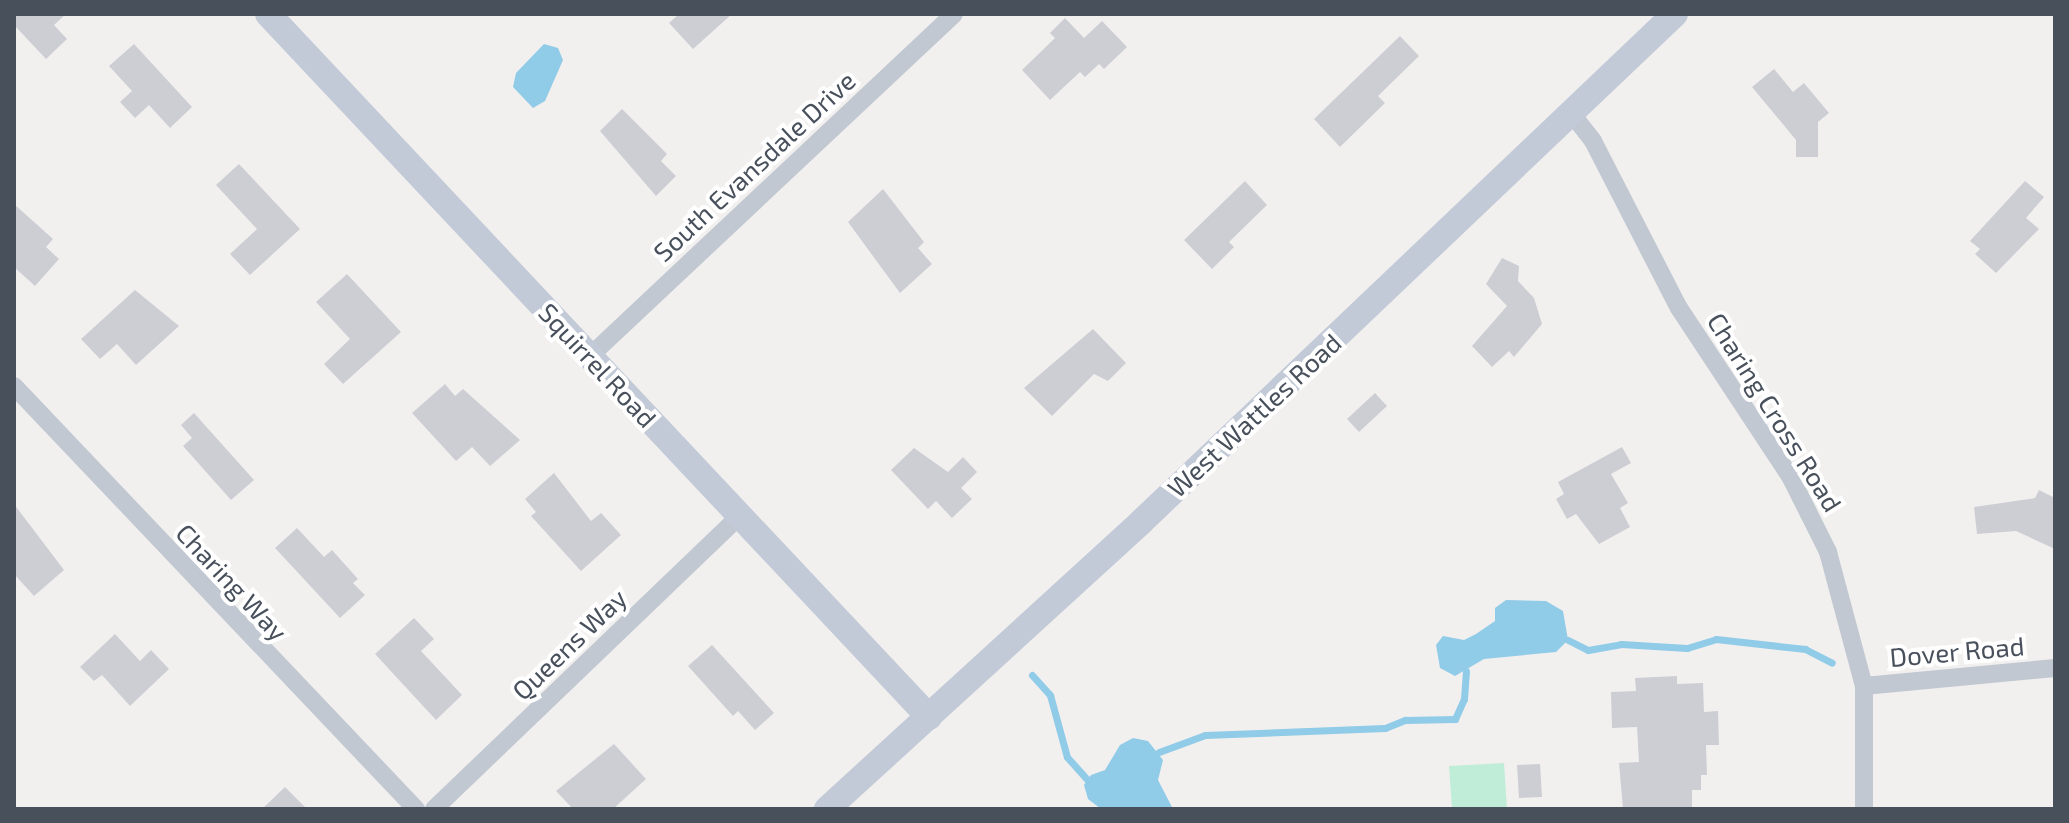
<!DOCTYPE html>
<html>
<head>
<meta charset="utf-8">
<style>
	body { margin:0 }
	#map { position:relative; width:2069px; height:823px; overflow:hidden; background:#f2f0ef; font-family:"Exo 2",sans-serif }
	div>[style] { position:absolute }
	.green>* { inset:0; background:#c0edd7 }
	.water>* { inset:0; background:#90cbe8 }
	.stream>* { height:7px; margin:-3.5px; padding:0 3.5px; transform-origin:3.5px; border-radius:3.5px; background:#90cbe8 }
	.building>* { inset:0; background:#cdced4 }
	.street>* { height:18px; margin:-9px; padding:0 9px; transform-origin:9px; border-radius:9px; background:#c1c8d1 }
	.secondary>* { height:26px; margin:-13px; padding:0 13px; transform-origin:13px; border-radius:13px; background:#c3cad7 }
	span { translate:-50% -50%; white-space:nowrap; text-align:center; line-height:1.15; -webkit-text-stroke:8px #fff; paint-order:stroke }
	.street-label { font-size:26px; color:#48505c }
	.frame { position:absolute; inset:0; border:16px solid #48505c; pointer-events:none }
</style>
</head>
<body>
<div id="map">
	<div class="green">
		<i style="clip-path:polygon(1504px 763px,1507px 809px,1452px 809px,1449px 766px)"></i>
	</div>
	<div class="water">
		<i style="clip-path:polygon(544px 44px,558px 48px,563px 60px,545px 101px,533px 108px,513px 87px,516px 73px)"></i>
		<i style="clip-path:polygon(1506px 600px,1546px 601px,1563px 611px,1568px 640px,1556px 652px,1484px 659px,1455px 676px,1440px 668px,1436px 645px,1443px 636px,1464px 640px,1476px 634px,1495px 621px,1495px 608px)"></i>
		<i style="clip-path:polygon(1133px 738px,1148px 741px,1163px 760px,1158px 780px,1173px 809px,1101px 809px,1088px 799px,1084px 785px,1091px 775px,1105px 770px,1120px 745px)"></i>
	</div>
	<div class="stream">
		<i style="left:1568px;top:640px;width:22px;rotate:27deg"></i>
		<i style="left:1588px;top:650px;width:34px;rotate:-10deg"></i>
		<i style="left:1621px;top:644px;width:66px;rotate:3.5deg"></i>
		<i style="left:1687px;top:648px;width:30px;rotate:-17deg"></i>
		<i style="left:1716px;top:639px;width:90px;rotate:6.4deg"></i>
		<i style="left:1805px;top:649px;width:30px;rotate:27deg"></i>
		<i style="left:1032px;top:675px;width:27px;rotate:48deg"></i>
		<i style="left:1050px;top:695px;width:64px;rotate:74.7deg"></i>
		<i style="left:1067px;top:757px;width:31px;rotate:48deg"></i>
		<i style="left:1159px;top:752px;width:49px;rotate:-20.3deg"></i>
		<i style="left:1205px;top:735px;width:180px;rotate:-2.2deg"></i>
		<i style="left:1385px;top:728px;width:22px;rotate:-22deg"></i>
		<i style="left:1405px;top:720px;width:50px;rotate:-1.1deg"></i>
		<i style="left:1455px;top:719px;width:22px;rotate:-66deg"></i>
		<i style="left:1464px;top:699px;width:28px;rotate:-86deg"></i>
	</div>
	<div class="building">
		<i style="clip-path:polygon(14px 14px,66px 14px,54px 25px,67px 39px,46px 59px,14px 25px)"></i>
		<i style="clip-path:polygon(679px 14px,732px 14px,693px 49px,669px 23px)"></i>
		<i style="clip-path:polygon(1065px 18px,1084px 38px,1102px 21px,1127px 47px,1104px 69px,1099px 64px,1085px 77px,1080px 72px,1050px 100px,1022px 70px,1055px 38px,1050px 33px)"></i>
		<i style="clip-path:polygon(1400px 36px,1419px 56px,1378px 96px,1385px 103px,1340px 147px,1314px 119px)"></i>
		<i style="clip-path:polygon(134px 44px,192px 107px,170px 128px,149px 105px,135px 118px,120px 102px,132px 91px,109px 66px)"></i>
		<i style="clip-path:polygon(1774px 69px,1793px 92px,1804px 83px,1829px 113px,1818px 122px,1818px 157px,1796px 157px,1796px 140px,1752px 87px)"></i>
		<i style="clip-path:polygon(622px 109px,667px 154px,661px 161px,676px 176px,656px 196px,600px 131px)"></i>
		<i style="clip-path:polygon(239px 164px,300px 229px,250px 275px,230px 254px,257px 229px,216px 185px)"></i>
		<i style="clip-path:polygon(1245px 181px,1267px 205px,1229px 242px,1234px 247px,1212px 269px,1184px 240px)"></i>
		<i style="clip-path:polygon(2025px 181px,2044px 197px,2026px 218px,2039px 229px,1996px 273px,1975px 254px,1980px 249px,1970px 241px)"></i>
		<i style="clip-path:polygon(883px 189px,924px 242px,918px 248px,932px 264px,900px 293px,848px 222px)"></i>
		<i style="clip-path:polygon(14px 204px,53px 239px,46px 247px,59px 259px,35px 286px,14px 267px)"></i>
		<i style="clip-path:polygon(1502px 258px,1519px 266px,1518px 281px,1534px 298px,1542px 324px,1514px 357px,1509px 351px,1492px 367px,1472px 346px,1507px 306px,1486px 284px)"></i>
		<i style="clip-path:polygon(347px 274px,401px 332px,343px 384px,324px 364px,350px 339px,316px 302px)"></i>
		<i style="clip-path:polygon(135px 290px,179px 326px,136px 365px,117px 344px,100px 359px,81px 339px)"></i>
		<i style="clip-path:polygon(1093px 329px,1126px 363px,1108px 381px,1094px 374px,1052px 416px,1024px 388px)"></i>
		<i style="clip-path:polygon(445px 384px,455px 396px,463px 389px,520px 440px,490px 466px,472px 447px,456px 461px,412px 413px)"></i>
		<i style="clip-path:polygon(1375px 393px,1387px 406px,1359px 432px,1347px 419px)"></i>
		<i style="clip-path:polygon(194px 413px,254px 480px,231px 500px,183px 446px,192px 438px,181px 425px)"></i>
		<i style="clip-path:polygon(1622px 447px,1631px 463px,1611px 474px,1628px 503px,1620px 508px,1630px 527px,1599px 544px,1576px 514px,1567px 519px,1556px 499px,1564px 494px,1558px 482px)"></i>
		<i style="clip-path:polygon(914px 448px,948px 472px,963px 457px,977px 472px,961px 488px,972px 499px,952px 518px,936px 501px,928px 509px,891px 470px)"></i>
		<i style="clip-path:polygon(554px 473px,591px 521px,601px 513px,621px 535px,581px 571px,531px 516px,536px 512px,525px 499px)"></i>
		<i style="clip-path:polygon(2039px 490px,2055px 498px,2055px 549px,2016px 531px,1977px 534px,1974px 507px,2035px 498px)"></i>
		<i style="clip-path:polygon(14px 504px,64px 570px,34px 596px,14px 574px)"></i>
		<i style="clip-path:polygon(297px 528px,324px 557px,332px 550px,358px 579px,353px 583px,365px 595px,340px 618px,275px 548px)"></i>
		<i style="clip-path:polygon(414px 618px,434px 639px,421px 651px,462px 695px,436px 720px,375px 654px)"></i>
		<i style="clip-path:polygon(115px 634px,140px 661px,151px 650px,169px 669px,130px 706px,102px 675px,94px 681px,80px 667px)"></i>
		<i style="clip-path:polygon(712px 645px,774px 713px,755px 730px,738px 711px,733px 716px,688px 666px)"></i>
		<i style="clip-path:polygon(1677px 676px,1677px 684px,1703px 683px,1704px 712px,1718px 711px,1719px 745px,1706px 745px,1707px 775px,1701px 775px,1701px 790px,1692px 790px,1692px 809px,1623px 809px,1619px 763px,1639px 762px,1637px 727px,1612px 728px,1611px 692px,1636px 691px,1635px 678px)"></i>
		<i style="clip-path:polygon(614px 744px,646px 779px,613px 809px,573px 809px,556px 791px)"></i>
		<i style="clip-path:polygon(1540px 764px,1542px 797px,1519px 798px,1517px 765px)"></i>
		<i style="clip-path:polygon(285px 787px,307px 809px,262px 809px)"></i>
	</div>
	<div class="street">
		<i style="left:1572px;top:114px;width:34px;rotate:52deg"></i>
		<i style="left:1593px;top:141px;width:188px;rotate:62.8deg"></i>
		<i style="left:1679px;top:308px;width:204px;rotate:56.6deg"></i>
		<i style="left:1791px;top:478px;width:83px;rotate:63.4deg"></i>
		<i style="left:1828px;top:552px;width:139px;rotate:75deg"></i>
		<i style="left:1864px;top:686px;width:123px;rotate:90deg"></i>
		<i style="left:590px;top:356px;width:499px;rotate:-43.2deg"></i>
		<i style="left:14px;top:386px;width:584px;rotate:46.46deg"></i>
		<i style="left:1864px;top:686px;width:192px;rotate:-5.4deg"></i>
		<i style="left:434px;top:809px;width:424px;rotate:-43.8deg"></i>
	</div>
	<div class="secondary">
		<i style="left:268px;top:14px;width:965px;rotate:46.76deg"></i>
		<i style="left:827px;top:809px;width:425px;rotate:-42.4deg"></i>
		<i style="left:1141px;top:522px;width:737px;rotate:-43.57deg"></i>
	</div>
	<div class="street-label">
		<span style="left:754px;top:166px;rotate:-43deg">South Evansdale Drive</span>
		<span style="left:598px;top:365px;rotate:47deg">Squirrel Road</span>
		<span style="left:1775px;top:412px;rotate:58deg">Charing Cross Road</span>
		<span style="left:1254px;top:415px;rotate:-43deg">West Wattles Road</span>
		<span style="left:232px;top:582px;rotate:47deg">Charing Way</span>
		<span style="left:569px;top:644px;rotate:-44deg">Queens Way</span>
		<span style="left:1957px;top:651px;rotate:-5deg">Dover Road</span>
	</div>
	<div class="frame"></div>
</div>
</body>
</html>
